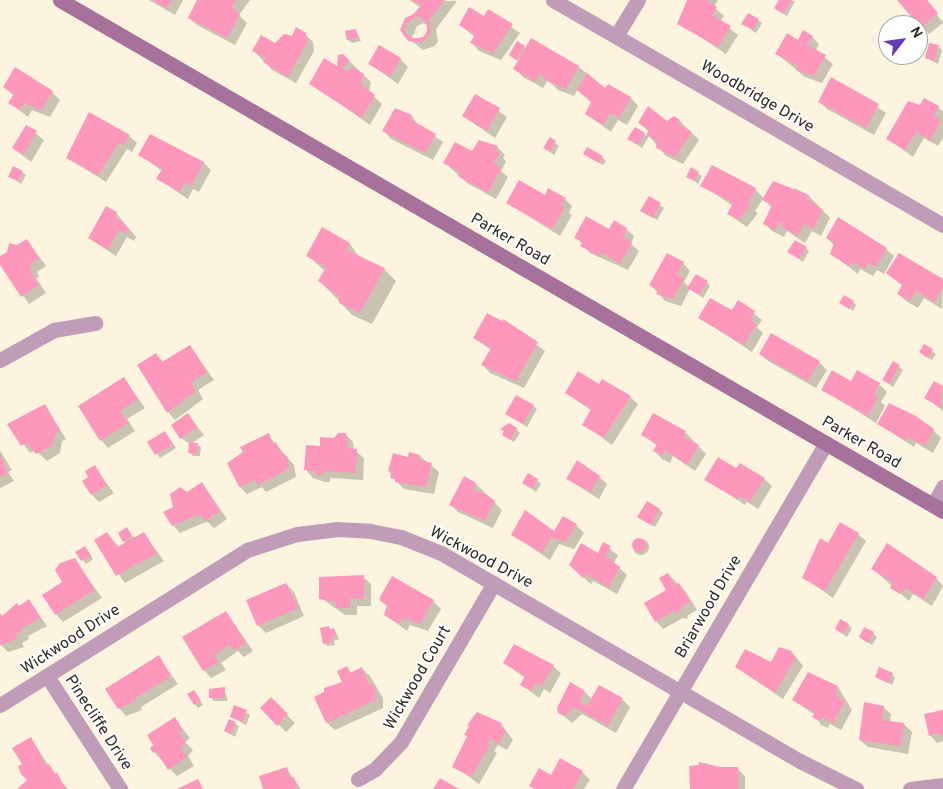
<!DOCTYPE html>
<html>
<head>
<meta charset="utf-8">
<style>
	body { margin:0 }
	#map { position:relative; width:943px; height:789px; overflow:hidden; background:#fcf4df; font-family:Overpass,sans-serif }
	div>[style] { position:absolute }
	.shadow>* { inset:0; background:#0003 }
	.round { border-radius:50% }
	.building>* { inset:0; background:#fd98bc }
	.street>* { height:15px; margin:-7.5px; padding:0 7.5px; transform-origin:7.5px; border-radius:7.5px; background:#c19cb8 }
	.secondary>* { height:15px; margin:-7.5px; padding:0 7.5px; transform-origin:7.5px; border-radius:7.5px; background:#a6719a }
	span { translate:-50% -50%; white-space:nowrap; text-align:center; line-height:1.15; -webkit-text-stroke:4px #fff; paint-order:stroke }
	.street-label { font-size:16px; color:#2e2b23 }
	.north { position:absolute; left:878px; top:15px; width:50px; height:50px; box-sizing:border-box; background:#fff; border:1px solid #abaaa7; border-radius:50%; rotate:60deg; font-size:14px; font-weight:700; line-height:20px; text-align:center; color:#2e2b23 }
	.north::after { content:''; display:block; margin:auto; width:18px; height:22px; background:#653bb2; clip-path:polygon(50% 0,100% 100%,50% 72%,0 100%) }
</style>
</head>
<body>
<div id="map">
	<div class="shadow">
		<i style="clip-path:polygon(149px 0,183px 0,175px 15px)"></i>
		<i style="clip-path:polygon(201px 0,250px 0,239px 15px,247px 23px,235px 45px,197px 25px,189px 18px)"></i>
		<i style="clip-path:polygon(evenodd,409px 0,457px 1px,436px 29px,438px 41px,435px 46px,423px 50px,405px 36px,403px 24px,420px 7px,409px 0,424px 23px,429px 27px,424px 38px,412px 38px,417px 26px,424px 23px)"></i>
		<i style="clip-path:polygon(689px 0,718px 0,714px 7px,724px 16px,720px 21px,738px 35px,726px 54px,679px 23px)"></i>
		<i style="clip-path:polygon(782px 0,795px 1px,787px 16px,779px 11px)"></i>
		<i style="clip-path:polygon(899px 0,927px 0,943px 23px,929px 34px)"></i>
		<i style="clip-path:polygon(488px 11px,520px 33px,501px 60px,479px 51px,472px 43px,475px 37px,460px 25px,484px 17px)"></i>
		<i style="clip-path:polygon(758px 20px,762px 23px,756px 33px,743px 24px)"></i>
		<i style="clip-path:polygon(356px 30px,361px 41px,352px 43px,348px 40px)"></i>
		<i style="clip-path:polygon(287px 34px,292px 37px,305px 34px,313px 42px,314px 51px,296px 83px,272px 70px,254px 51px,280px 43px)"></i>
		<i style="clip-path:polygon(812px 37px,819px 44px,816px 51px,833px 64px,822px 83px,805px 77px,777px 54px)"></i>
		<i style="clip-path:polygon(532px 40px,579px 67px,606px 89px,608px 85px,631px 98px,638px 106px,627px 125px,618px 120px,611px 132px,586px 114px,593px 103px,578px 89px,574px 96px,558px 90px,548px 80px,543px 88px,523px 77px,515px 69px,519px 62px,510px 55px,524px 47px,526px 49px)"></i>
		<i style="clip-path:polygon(938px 47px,942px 50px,938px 64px,926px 58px)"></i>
		<i style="clip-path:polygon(343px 55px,371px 82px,369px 92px,382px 104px,370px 125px,311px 84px,338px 68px)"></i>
		<i style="clip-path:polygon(400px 59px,408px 67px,398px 84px,370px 64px)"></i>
		<i style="clip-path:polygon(832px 78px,886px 113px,874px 135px,827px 109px,819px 101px)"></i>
		<i style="clip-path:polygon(4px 87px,52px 92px,60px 100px,50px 117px,32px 110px,28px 117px,10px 103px,14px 96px)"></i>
		<i style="clip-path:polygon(476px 95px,507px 117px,495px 138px,463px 116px)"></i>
		<i style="clip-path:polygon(920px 107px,938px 107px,943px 112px,943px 138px,938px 146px,924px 138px,913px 157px,888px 139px)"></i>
		<i style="clip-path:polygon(649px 108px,667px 122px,680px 121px,699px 140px,683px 164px,666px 156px,649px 136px,642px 148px,629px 139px,644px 134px,647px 136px,649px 132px,640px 123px)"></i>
		<i style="clip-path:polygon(396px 109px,412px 116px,418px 125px,443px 142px,433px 160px,391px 139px,384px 131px)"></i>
		<i style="clip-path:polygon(27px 126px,44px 140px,31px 162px,13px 148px)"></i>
		<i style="clip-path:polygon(129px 136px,137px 143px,132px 152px,127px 149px,106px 182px,67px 158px)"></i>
		<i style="clip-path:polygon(151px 136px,204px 163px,211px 170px,199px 192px,193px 189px,188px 199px,158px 179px,162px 171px,140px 155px)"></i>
		<i style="clip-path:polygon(550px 139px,559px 146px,554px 155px,545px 148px)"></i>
		<i style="clip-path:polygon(479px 141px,497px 147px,505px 155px,503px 158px,506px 162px,501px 171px,508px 177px,496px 199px,467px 183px,445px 163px,472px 153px)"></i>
		<i style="clip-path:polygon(588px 157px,602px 157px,606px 161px,603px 165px)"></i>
		<i style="clip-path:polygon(691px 169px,702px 176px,698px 184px,687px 176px)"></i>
		<i style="clip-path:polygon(22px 172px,26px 175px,21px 184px,9px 176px)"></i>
		<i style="clip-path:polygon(702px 185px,755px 189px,765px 199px,793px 192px,795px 188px,809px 196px,830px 218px,821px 236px,812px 231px,805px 243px,787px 231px,784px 237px,772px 231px,764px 223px,772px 208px,763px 199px,755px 211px,758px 213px,747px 227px,728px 214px,733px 206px)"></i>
		<i style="clip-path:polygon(649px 198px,664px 208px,657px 220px,642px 211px)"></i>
		<i style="clip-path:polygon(565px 199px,572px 206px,569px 213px,572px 215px,560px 236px,507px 203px)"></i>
		<i style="clip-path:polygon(116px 213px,136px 237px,134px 241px,127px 237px,116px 256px,89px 238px)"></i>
		<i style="clip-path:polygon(323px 229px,350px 244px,360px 258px,384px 269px,396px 281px,372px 324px,352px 315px,320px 281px,325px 271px,308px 256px)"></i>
		<i style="clip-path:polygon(626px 229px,634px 236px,631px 244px,639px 251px,628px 270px,590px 253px,576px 237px)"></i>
		<i style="clip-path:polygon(827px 238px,886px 249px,894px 256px,884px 274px,877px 270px,873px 276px,860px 269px,858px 274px,832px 254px,834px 245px)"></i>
		<i style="clip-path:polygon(27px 240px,46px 266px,37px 272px,39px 277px,36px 278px,46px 293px,29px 304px,0 262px,0 258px)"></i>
		<i style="clip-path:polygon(806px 248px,809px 251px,803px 262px,789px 252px)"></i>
		<i style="clip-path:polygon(683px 263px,690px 271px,684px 282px,689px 287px,707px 282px,710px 286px,703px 298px,690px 289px,681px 306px,665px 301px,651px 285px)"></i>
		<i style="clip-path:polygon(888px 273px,943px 281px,942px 309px,924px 298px,918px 308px,906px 301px,899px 294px,903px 286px)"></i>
		<i style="clip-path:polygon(738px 301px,762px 320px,757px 327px,763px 333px,752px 352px,700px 318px,732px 312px)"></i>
		<i style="clip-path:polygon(853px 302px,856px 305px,853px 311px,841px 303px)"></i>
		<i style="clip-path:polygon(504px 321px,545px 351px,524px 388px,490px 373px,483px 365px,491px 350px,474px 338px)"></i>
		<i style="clip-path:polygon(190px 346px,214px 380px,198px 390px,203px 399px,175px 420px,168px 412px,156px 355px,164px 362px)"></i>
		<i style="clip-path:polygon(925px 346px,936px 354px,932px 360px,924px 356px)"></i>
		<i style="clip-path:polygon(760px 354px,819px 362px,827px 370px,816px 388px,768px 361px)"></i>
		<i style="clip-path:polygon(894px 363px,903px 370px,893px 387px,884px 380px)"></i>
		<i style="clip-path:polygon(124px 379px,145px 408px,127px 419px,135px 431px,108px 448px,101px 440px)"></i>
		<i style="clip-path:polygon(852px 383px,879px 384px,887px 392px,881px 402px,885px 406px,876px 423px,822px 389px)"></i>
		<i style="clip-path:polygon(934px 383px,943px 388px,943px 411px,926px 397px)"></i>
		<i style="clip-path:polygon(600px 386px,630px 397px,638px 404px,612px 445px,584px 424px,592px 411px,566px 393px)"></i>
		<i style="clip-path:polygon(45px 405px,66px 439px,62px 441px,60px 453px,47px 461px,35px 450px,30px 453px,9px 425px)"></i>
		<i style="clip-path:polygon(533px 406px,537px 409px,527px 427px,506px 414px)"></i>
		<i style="clip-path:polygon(188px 415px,204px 435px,192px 443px,201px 447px,200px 456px,193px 456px,189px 452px,190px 444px,181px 438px)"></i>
		<i style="clip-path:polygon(879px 424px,933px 430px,941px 438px,933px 453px,916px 443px,914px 447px)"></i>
		<i style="clip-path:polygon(516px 429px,520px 433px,514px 442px,508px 438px)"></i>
		<i style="clip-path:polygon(685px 432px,706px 454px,695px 471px,673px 456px,670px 463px,662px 459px,655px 451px,657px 446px,642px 434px)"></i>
		<i style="clip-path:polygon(165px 433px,176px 448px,160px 458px,149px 442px)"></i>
		<i style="clip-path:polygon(345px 434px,353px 442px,354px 450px,364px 458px,363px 480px,330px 478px,330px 482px,325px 482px,313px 478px,306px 470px,321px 447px)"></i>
		<i style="clip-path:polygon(268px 435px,294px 465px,296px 477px,266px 492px,262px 487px,247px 494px,240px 487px,228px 463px)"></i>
		<i style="clip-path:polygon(0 451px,12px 470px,8px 472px,14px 481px,0 488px)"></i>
		<i style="clip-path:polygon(410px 454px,420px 456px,439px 472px,434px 494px,404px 489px,392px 477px,389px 471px,409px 458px)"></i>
		<i style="clip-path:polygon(94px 467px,114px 493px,99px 502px,92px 495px,90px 477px)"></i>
		<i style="clip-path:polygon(737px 470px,764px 479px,772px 486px,758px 509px,747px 502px,745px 505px,706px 479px)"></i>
		<i style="clip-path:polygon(599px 477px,607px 484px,599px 499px,567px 479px)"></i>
		<i style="clip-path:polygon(465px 478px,476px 484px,502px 510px,493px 528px,458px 512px,450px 504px)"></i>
		<i style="clip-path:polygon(537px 480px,541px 484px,536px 492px,524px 483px)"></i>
		<i style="clip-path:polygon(202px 483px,227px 519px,214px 528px,208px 522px,203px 523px,180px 533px,173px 525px,174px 507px,187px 493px)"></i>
		<i style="clip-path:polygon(660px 510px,663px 513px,655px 527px,642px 520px)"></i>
		<i style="clip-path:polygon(525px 512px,554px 533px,576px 525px,584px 533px,574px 549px,559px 544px,550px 560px,512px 534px)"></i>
		<i style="clip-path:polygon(127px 529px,135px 539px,144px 534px,164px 561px,125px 583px,95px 541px,107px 533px,119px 547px,126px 543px,124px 541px)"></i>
		<i style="clip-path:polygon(858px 534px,866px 541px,833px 598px,803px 577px,829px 545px)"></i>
		<i class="round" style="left:633px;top:539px;width:16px;height:16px"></i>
		<i style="clip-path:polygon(603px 544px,618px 555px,614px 563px,627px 575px,617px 594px,593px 581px,591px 584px,578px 573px,598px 554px)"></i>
		<i style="clip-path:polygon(88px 551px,93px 559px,86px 564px,77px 553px)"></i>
		<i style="clip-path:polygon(74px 559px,102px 598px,63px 622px,56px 614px,64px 582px)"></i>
		<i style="clip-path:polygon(873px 569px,936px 578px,943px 586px,932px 606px,913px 594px,909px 601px)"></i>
		<i style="clip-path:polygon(668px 574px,686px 592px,697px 610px,687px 616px,688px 619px,683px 618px,663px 629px,656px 621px,667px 591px)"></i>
		<i style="clip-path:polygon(363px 577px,371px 584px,371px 606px,357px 606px,357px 615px,345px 615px,321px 598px)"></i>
		<i style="clip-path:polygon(286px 584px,294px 592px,304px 616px,266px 633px,258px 625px)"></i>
		<i style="clip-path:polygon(29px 601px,47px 626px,28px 636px,29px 639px,22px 643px,24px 647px,8px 652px,0 644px,0 615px,2px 617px)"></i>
		<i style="clip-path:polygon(381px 601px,433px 601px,441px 609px,428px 631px,410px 625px,407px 631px,385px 615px,388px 607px)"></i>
		<i style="clip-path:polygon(226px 612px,253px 651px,244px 657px,238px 651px,221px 663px,226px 670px,211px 678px,204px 670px)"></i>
		<i style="clip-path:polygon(848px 625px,852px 628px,847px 637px,836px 629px)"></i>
		<i style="clip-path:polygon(334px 629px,339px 639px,334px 641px,335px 645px,328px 646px,324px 643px)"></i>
		<i style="clip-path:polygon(873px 633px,877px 637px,872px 645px,860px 637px)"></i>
		<i style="clip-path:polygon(780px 649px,792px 652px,803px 666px,783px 699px,736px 667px,771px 664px)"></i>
		<i style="clip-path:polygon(158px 657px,178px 684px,141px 707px,142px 710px,126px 716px,119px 708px)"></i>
		<i style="clip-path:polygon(504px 663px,553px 666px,561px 673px,550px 693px,544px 689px,539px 698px,521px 684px,525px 678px)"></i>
		<i style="clip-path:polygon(347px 668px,352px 673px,362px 669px,370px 676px,383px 698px,383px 708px,335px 730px,327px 723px,315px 697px,344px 683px)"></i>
		<i style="clip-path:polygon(892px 674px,895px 678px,892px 685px,876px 676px)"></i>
		<i style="clip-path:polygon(838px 687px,852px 710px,841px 730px,830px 724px,828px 728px,821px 725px,815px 715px,793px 700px)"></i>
		<i style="clip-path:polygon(224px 689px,228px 701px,214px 701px,211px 698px)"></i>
		<i style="clip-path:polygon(194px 691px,203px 705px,198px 708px,195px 704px)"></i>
		<i style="clip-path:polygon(585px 692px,593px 700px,622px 699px,630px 707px,616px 733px,582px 714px,572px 723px,560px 713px)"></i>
		<i style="clip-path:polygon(271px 699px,295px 723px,286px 732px,262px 708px)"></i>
		<i style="clip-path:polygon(235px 706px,250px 715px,246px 725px,231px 717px)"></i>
		<i style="clip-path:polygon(883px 707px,891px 714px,890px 722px,904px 724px,912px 732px,908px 754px,868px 747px,860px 740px)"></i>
		<i style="clip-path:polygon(943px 710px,943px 741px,937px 743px,930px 735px,925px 715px)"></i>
		<i style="clip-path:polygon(478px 713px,501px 724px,513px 740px,507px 750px,498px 745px,494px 751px,497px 753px,479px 784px,454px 766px)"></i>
		<i style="clip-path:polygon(175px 719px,190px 738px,185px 742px,193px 750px,188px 756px,194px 766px,177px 776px,154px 752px)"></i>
		<i style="clip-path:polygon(229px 720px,239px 726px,235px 737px,225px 731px)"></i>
		<i style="clip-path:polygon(31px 738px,49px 766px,68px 789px,19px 789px,29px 780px,23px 764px)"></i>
		<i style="clip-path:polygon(707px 763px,710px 767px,737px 768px,745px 776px,745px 789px,691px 789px,701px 764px)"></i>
		<i style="clip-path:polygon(286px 768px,301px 789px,264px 789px)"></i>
		<i style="clip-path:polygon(582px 772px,590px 780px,584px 789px,534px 789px,531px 785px,551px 776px)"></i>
	</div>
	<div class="building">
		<i style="clip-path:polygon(153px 0,172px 0,167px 8px)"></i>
		<i style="clip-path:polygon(197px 0,236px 0,232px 7px,240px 14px,227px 38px,188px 18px)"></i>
		<i style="clip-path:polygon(evenodd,412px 0,445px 0,429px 20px,431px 33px,422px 43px,408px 41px,400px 30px,405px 18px,416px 13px,421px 5px,412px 0,419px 16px,427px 24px,427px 32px,423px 37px,413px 39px,405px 32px,406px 23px,419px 16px)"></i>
		<i style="clip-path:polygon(687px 0,706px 0,717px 7px,712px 15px,731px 26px,718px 47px,677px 24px)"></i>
		<i style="clip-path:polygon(779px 0,792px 0,783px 14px,774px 8px)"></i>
		<i style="clip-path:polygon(897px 0,927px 0,938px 13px,921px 28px)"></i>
		<i style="clip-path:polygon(469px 7px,484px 16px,488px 9px,513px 24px,493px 53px,470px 43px,475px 35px,459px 25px)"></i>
		<i style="clip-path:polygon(748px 13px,759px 19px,753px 30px,741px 24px)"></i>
		<i style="clip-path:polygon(296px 27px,306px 33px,307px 43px,288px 77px,263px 62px,266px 58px,252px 51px,261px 35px,275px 43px,284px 34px,292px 36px)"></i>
		<i style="clip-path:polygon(356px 29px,358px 38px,347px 40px,345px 31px)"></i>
		<i style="clip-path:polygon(803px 30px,813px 36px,807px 45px,826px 55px,814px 76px,796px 70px,798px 66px,775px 54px,787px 33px,798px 40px)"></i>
		<i style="clip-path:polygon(531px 38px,579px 66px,566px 89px,549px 82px,540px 74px,535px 82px,513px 69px)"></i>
		<i style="clip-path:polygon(517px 41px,525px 46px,516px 60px,509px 55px)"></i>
		<i style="clip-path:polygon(929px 43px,939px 45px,934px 61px,925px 58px)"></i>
		<i style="clip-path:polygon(379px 45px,401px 58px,390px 77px,368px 64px)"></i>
		<i style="clip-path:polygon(343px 54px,350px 61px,342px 68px,347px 71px,352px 67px,364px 74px,361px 84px,375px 95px,362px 118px,309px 84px,324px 58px,337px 66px,338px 55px)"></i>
		<i style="clip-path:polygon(15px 67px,53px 91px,42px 110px,24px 103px,20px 110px,8px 103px,14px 94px,3px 87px)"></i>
		<i style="clip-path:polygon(587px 73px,605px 88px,608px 84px,631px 97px,619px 118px,610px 113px,603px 125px,585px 114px,591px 102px,577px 90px)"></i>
		<i style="clip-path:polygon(831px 77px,879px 104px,866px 128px,818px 102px)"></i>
		<i style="clip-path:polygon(475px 94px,500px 108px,487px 131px,462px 116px)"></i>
		<i style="clip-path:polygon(924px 98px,939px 106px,933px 116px,941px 120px,930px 140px,916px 132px,905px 150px,886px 139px,908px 101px,920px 105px)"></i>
		<i style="clip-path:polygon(648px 106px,667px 121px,674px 116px,680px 120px,678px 124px,692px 132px,675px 157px,656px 148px,657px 140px,646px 135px,649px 130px,638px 123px)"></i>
		<i style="clip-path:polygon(395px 108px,412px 115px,410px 119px,436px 134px,425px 153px,382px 131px)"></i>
		<i style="clip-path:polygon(89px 112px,130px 135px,124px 145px,119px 143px,98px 175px,66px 158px)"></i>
		<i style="clip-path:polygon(26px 125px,37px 131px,23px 155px,12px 148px)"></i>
		<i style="clip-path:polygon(635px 127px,645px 133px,638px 145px,627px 139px)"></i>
		<i style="clip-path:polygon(150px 134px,204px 162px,191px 186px,185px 182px,180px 192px,156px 179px,162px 169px,138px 155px)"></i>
		<i style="clip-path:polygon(550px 137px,556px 141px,550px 152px,543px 148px)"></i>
		<i style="clip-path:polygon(479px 140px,498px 146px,495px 151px,500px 153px,494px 162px,501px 169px,488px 193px,458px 176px,460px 172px,443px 163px,455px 142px,472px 151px)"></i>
		<i style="clip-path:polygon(587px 147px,603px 156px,599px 163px,583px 154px)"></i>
		<i style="clip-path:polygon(712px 165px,756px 188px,748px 203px,751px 205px,739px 220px,727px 214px,733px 203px,700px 186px)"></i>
		<i style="clip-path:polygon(13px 166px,23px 171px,18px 181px,8px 177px)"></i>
		<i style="clip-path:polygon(691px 167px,699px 172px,694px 181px,686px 177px)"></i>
		<i style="clip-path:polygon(519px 180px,545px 195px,548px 188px,566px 198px,561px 205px,565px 207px,552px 229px,506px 203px)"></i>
		<i style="clip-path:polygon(773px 181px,809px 195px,807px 199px,823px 210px,813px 229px,804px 224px,797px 236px,782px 227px,784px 224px,780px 222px,776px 230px,763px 224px,772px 205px,762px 200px)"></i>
		<i style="clip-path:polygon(649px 196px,661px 203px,653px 218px,640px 211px)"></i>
		<i style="clip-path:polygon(106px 206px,117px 212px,115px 216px,129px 229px,126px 234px,119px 230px,108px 250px,88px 238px)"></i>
		<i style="clip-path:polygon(586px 216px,609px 229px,614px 220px,627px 228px,623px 237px,632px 243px,620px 264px,602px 253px,600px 257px,580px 246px,583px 242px,574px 238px)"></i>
		<i style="clip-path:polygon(838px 217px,887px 248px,876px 267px,869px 263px,865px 269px,852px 262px,850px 267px,830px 254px,834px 243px,826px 238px)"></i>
		<i style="clip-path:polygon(322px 227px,350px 243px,346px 250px,385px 268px,360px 313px,339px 303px,339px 297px,318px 281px,326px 267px,306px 256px)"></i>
		<i style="clip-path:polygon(27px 239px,39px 258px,30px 264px,32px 269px,29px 270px,39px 285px,21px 297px,0 265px,0 256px,7px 252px,9px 243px,17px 245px)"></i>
		<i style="clip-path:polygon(795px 240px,807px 247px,799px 259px,787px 252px)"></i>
		<i style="clip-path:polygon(667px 253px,684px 262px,677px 274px,684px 279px,673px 299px,656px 294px,658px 291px,649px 285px)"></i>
		<i style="clip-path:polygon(899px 253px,943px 279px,943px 288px,934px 302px,916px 291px,910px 301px,897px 294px,902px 285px,886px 273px)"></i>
		<i style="clip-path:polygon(696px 274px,708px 281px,699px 295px,687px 288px)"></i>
		<i style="clip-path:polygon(844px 295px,854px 301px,849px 309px,839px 303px)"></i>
		<i style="clip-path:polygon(710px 298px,732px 310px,738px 300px,755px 311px,751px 319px,756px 325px,744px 345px,698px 318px)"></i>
		<i style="clip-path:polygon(487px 313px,502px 321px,503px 319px,538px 342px,516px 381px,481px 365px,491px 348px,473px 338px)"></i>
		<i style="clip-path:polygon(771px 333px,820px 361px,808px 381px,759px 354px)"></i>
		<i style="clip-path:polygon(924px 344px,933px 349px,928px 358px,919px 352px)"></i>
		<i style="clip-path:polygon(190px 345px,207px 372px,191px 382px,196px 391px,167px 413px,137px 365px,156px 353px,162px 362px)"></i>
		<i style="clip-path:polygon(893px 361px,900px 365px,889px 384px,882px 380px)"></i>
		<i style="clip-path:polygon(832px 370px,851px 381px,857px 370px,880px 383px,874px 395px,878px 397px,868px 416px,821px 390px)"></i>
		<i style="clip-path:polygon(578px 371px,599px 384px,602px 379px,631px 396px,604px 438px,582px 425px,591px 409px,565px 393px)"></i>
		<i style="clip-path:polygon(124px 377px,138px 399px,120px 411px,129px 423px,100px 441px,78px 406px)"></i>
		<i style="clip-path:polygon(934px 381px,943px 386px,941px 408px,924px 398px)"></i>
		<i style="clip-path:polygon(516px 395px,534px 405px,523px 424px,505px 414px)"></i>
		<i style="clip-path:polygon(889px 403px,916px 416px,934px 429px,925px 446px,908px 437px,906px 441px,877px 424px)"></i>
		<i style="clip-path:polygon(45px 404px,60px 431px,55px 434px,52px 446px,36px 454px,26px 443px,21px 446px,7px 424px)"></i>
		<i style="clip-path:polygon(188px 413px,197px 427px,180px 439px,171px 425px)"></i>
		<i style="clip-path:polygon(653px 413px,686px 431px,683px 436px,699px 445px,687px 465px,665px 450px,662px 456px,653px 451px,657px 444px,641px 435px)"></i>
		<i style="clip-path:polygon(509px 423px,517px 428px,510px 440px,502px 435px,504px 431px,500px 429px)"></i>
		<i style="clip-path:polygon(165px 431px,173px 444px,155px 455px,147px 442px)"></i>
		<i style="clip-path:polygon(269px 433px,273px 444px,276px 442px,282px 454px,287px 456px,289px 469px,258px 485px,255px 480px,239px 487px,227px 463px,243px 452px,240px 447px)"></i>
		<i style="clip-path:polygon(338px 433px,346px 433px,348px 448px,357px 449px,356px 473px,323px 471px,323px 475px,316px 475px,316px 471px,304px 470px,306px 445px,320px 446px,320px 437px,334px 438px)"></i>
		<i style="clip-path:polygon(189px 442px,198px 443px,197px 454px,188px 453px)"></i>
		<i style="clip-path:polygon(409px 452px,420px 455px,419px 460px,432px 463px,426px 487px,395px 482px,395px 479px,390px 478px,392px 472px,388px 471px,393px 453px,408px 457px)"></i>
		<i style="clip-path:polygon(0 454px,7px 473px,0 477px)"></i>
		<i style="clip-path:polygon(718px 457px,736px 468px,740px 463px,765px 478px,750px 502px,739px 496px,737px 499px,704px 480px)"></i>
		<i style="clip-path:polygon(577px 460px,600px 476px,591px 492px,566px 479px)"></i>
		<i style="clip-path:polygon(95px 465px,107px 485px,91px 495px,82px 481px,88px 477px,85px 471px)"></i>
		<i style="clip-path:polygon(528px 473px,538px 479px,532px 489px,522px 483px)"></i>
		<i style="clip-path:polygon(464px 476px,476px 483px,473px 490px,484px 493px,495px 501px,485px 521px,449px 505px)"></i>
		<i style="clip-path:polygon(202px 482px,220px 511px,205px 521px,201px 515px,195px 516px,172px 526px,163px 512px,173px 507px,170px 494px,180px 487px,187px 492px)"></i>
		<i style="clip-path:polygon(647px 501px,660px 509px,651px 525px,637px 517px)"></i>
		<i style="clip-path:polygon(525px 510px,554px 531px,563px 516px,577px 524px,566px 542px,551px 537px,542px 553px,511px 535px)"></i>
		<i style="clip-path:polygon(840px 522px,859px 533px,825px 591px,802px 578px,820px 538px,828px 543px)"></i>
		<i style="clip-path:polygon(127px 527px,132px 536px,123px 542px,118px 533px)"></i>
		<i style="clip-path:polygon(107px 532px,117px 547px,144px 532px,157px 553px,116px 576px,94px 540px)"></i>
		<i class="round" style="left:632px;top:538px;width:14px;height:14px"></i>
		<i style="clip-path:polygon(603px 542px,611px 546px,606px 556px,620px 567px,609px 587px,585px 574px,583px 578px,569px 565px,581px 543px,598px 553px)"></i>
		<i style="clip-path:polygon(887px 543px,937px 577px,924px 599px,905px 588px,900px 594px,890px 588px,893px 582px,871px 569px)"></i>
		<i style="clip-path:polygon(85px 546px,91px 556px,81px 561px,75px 552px)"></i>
		<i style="clip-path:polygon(75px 558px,95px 590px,55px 615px,42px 595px,62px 582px,55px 570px,60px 563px)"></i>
		<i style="clip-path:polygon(668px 573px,675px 585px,679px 583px,690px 602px,680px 608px,682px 611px,676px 613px,675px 610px,655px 622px,644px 603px,666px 590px,659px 578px)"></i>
		<i style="clip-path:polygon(364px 575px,364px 599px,350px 598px,350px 608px,336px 608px,336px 602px,319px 599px,319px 577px)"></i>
		<i style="clip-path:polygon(392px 576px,434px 600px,420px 624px,402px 618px,399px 624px,384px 615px,387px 605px,380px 601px,380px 597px)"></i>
		<i style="clip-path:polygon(286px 583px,298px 608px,257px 626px,246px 600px)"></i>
		<i style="clip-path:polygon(29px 599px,41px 618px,21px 628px,22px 631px,15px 635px,17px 639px,0 645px,0 613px,2px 616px,17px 603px,19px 606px)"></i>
		<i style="clip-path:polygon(226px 611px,246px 643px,235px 650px,229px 645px,214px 655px,219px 662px,203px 671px,182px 637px)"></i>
		<i style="clip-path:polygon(840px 619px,849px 624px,843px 634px,835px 629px)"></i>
		<i style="clip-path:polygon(329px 626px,330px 629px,334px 628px,336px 636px,331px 637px,333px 641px,323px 644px,320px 628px)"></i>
		<i style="clip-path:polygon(864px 627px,874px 632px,868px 643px,859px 637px)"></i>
		<i style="clip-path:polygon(514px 644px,554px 665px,542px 686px,536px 683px,531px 691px,520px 685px,525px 676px,503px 663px)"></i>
		<i style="clip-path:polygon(779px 647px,792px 651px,790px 654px,796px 657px,775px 693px,735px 667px,745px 649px,771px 662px)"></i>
		<i style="clip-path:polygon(159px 655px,171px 676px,134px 699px,136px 701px,118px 709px,105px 689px)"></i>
		<i style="clip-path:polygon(347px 666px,350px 673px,362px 667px,369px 685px,374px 685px,376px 700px,326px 723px,314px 697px,324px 692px,324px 688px,342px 682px,337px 671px)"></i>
		<i style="clip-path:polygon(879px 667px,893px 673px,888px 683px,875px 677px)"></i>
		<i style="clip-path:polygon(808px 672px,838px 686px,836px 696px,845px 701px,833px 723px,822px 717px,820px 721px,812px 717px,815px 713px,792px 700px)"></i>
		<i style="clip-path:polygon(570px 682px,585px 691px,579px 702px,587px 706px,599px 685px,623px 698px,608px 726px,574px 707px,564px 716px,558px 713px,557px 708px)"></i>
		<i style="clip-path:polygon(225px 687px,225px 698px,209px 698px,209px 689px)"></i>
		<i style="clip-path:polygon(194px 690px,201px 701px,194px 705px,187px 694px)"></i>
		<i style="clip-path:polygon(271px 697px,288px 714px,277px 726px,260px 708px)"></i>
		<i style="clip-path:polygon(864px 702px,884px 706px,882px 720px,904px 723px,901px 746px,859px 740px)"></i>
		<i style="clip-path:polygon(234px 705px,247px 710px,243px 722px,230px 717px)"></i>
		<i style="clip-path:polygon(943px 710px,943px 737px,939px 733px,929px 736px,924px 714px)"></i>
		<i style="clip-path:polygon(477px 712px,502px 723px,500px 727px,506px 731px,499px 744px,490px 738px,487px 743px,490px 745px,471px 777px,452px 767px,467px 736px,464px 735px,469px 726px,467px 725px)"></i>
		<i style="clip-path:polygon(175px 717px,183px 730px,178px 733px,186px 741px,181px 748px,187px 757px,168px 770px,156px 751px,153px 753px,150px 748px,153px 745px,147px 735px)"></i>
		<i style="clip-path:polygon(229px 719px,236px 722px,231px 734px,224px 731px)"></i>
		<i style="clip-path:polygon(31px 737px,46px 766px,49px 764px,55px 774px,57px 772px,65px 789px,17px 789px,27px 780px,21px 774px,18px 766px,22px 764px,12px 748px)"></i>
		<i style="clip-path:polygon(560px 758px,583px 771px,573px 789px,535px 789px,529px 786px,539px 768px,551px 775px)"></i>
		<i style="clip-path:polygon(699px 762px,720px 767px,738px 767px,738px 789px,690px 789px,689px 766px,699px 765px)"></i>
		<i style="clip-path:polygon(287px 767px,290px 778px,294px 777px,297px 786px,294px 789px,263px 789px,259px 776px)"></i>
		<i style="clip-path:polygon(440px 778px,459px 789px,433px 789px)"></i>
		<i style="clip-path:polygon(198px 779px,203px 789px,177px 789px)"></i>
	</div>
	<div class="street">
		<i style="left:553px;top:0;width:450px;rotate:30deg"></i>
		<i style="left:616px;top:36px;width:42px;rotate:-58.6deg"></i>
		<i style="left:0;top:360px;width:62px;rotate:-29.1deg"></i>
		<i style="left:54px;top:330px;width:42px;rotate:-9.7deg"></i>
		<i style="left:933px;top:505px;width:21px;rotate:-61deg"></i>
		<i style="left:47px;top:676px;width:135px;rotate:57.1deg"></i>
		<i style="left:0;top:705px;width:292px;rotate:-32.1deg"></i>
		<i style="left:247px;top:550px;width:52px;rotate:-17.7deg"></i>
		<i style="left:297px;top:534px;width:39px;rotate:-7deg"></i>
		<i style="left:336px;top:529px;width:34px;rotate:3deg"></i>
		<i style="left:370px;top:531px;width:32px;rotate:11deg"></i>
		<i style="left:401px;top:537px;width:43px;rotate:21.8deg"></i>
		<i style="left:441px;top:553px;width:415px;rotate:30.1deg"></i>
		<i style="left:800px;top:761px;width:63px;rotate:26.6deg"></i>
		<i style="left:358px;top:779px;width:20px;rotate:-30deg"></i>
		<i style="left:375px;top:769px;width:37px;rotate:-46deg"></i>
		<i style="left:401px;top:742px;width:184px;rotate:-59.7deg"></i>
		<i style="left:623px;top:789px;width:401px;rotate:-59.6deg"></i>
		<i style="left:910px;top:789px;width:33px;rotate:-7deg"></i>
	</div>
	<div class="secondary">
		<i style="left:60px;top:0;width:1020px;rotate:30.06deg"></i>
	</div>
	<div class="street-label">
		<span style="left:757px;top:97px;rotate:30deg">Woodbridge Drive</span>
		<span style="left:510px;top:240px;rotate:30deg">Parker Road</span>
		<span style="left:861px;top:443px;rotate:30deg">Parker Road</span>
		<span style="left:481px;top:558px;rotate:28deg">Wickwood Drive</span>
		<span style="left:709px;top:607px;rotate:-60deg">Briarwood Drive</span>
		<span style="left:71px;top:640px;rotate:-33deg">Wickwood Drive</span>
		<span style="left:418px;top:678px;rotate:-60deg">Wickwood Court</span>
		<span style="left:98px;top:723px;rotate:57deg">Pinecliffe Drive</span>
	</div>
	<div class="north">N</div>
</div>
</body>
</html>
